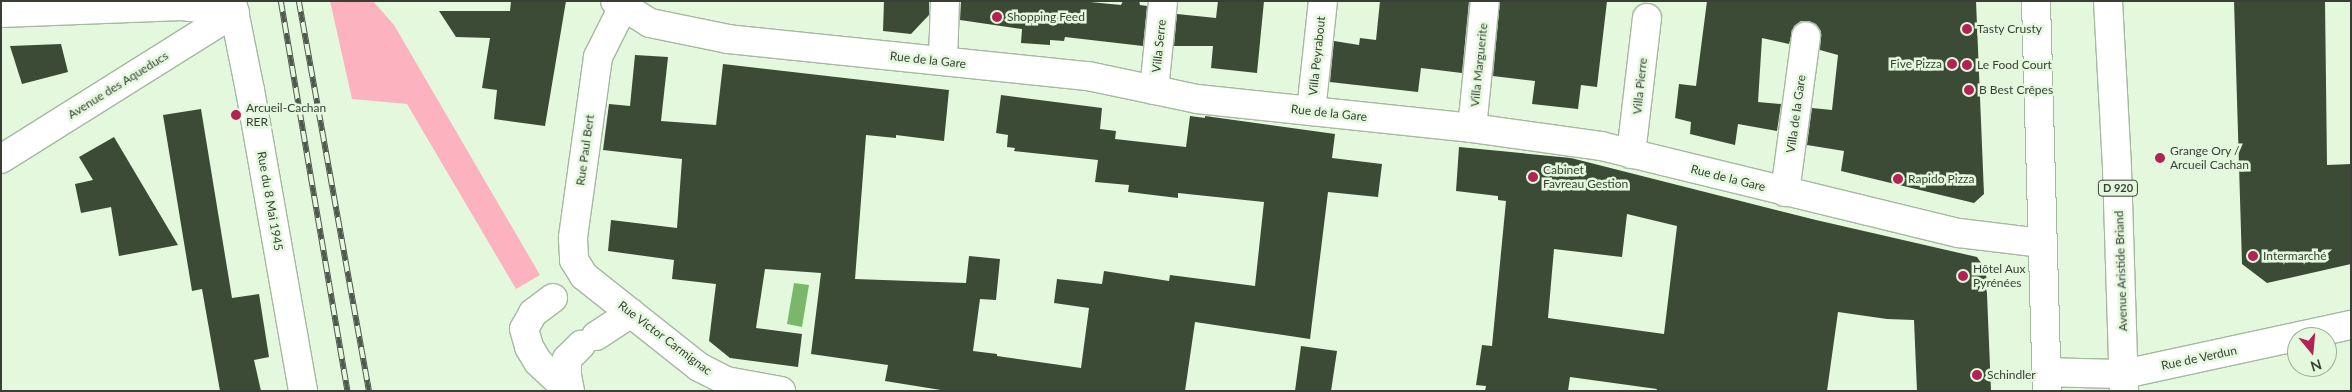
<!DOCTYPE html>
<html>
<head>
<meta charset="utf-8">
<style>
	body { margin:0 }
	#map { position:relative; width:2352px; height:392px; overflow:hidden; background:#e4f8de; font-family:Lato,sans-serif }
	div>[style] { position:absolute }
	.green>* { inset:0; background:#fdb2c0 }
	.water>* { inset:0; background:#7bb76b }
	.building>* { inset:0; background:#3b4b36 }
	.roads { filter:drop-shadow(1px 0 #a5b8a0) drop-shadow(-1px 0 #a5b8a0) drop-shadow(0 1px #a5b8a0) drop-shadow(0 -1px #a5b8a0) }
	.street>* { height:28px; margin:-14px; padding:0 14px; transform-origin:14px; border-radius:14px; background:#fff }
	.primary>* { height:28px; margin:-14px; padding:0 14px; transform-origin:14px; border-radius:14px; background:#fff }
	.rail>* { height:5.5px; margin-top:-2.75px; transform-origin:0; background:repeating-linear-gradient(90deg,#e4f8de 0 11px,#4f594d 0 22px); box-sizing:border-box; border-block:1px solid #4f594d }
	.dots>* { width:14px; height:14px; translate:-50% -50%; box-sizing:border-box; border:2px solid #e4f8de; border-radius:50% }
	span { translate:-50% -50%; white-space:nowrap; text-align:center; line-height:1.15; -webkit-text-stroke:5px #e4f8de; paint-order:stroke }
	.shield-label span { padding:1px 4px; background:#e4f8de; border:1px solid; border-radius:4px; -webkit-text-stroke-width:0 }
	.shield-label { font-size:11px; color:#384036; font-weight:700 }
	.poi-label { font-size:12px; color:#384036 }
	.left { translate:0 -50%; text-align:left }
	.right { translate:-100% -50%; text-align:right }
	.street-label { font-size:12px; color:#384036 }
	.frame { position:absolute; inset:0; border:2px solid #384036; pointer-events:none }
	.north { position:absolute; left:2287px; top:327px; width:50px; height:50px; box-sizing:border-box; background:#e4f8de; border:1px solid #9fae9b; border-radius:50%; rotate:163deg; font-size:14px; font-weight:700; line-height:20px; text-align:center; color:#384036 }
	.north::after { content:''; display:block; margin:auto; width:18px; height:22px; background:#b22253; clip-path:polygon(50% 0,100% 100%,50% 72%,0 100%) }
</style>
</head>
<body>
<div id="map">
	<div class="green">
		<i style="clip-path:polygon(330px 1px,373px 1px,394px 25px,540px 275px,516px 289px,407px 104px,352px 99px)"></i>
	</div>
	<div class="water">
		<i style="clip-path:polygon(794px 283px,809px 285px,802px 327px,787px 324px)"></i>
	</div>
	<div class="building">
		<i style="clip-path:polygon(511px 1px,566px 1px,545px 126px,494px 119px,497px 90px,482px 88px,490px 38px,456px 37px,439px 11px,510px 11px)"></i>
		<i style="clip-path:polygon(884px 1px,929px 1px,929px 15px,911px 34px,883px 31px)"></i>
		<i style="clip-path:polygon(961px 1px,1080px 1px,1121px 5px,1123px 1px,1139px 1px,1140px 5px,1147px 6px,1143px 46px,1065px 37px,1064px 41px,1050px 40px,1050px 45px,1021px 43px,1022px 29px,960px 20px)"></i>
		<i style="clip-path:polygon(1218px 1px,1264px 1px,1257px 73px,1211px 68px,1213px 46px,1174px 46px,1177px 14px,1216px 18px)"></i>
		<i style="clip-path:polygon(1380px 1px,1469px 1px,1462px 73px,1421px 68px,1418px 92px,1330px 82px,1334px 41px,1359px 45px,1360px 38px,1376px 40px)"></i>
		<i style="clip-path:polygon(1500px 1px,1607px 1px,1597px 87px,1581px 85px,1578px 109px,1532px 104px,1535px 81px,1493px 76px)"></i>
		<i style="clip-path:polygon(1707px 1px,1976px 1px,1984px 194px,1974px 203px,1841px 171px,1844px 151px,1807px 145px,1812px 108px,1832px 110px,1838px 55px,1820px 50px,1821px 31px,1816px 24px,1809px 21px,1801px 21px,1794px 26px,1789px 44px,1762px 38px,1758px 102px,1781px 104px,1777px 131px,1738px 124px,1735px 145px,1690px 134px,1691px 122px,1675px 118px,1679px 84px,1696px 86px)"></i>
		<i style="clip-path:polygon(2234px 1px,2325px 1px,2327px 165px,2351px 164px,2351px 264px,2267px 283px,2242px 264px)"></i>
		<i style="clip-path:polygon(61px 44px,68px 72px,22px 84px,10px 46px)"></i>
		<i style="clip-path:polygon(635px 55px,668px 57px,661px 121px,716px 125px,723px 64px,949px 90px,944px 141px,896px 135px,896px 138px,866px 135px,855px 279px,966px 283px,969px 256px,1000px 259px,996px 300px,980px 299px,973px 351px,997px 354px,997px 356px,1081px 368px,1089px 308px,1054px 303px,1057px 279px,1102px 284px,1104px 271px,1169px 281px,1170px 275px,1255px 286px,1264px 202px,1178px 193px,1178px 198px,1128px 192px,1129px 185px,1095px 182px,1098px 160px,1014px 151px,1015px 148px,1007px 147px,1008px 135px,996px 133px,1001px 95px,1102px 108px,1100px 129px,1116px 131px,1115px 139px,1186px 147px,1190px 116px,1205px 118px,1205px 116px,1335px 134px,1332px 158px,1382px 164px,1378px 197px,1328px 192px,1310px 339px,1195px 322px,1185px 391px,947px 391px,885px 381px,888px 365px,811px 354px,821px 273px,765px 269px,756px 328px,802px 334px,798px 367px,730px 358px,709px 341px,716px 284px,672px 279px,674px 260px,608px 251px,611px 220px,677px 228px,682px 159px,603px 150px,609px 104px,630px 106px)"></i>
		<i style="clip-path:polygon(201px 109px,232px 298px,259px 294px,269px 357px,254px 360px,261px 391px,220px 391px,202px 289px,192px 291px,163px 115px)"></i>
		<i style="clip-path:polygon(114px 137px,178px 245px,119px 256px,111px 207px,81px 213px,75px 184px,93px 180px,79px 157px)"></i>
		<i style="clip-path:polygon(evenodd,1459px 147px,1571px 158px,1816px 220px,1977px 257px,1986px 270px,1991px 391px,1917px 391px,1914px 320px,1887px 319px,1838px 312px,1827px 391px,1656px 391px,1657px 389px,1570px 377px,1568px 391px,1485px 391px,1486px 386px,1476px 385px,1482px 345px,1492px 346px,1506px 201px,1498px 200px,1498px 196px,1456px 191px,1459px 147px,1627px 214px,1677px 226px,1664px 334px,1548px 318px,1554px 249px,1622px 257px,1627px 214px)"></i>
		<i style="clip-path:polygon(1301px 346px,1337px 351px,1331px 391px,1295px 391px)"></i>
	</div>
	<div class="roads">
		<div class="street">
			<i style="left:232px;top:1px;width:91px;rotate:78.6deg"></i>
			<i style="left:250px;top:90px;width:306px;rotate:80deg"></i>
			<i style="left:615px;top:1px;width:41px;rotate:32.2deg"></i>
			<i style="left:650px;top:23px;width:80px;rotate:11.6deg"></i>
			<i style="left:728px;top:39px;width:362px;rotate:5.9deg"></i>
			<i style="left:1088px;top:76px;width:111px;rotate:11.9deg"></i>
			<i style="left:1197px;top:99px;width:277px;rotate:6deg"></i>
			<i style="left:1472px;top:128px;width:130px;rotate:7.9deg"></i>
			<i style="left:1601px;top:146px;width:368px;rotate:13.7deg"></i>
			<i style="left:1959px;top:233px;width:84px;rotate:6.9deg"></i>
			<i style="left:623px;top:7px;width:56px;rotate:116.6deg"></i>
			<i style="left:598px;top:57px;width:183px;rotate:97.9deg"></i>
			<i style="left:573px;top:238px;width:22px;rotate:87deg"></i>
			<i style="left:574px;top:260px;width:19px;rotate:58deg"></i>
			<i style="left:584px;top:276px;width:147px;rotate:38.4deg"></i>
			<i style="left:699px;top:367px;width:30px;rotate:27deg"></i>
			<i style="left:726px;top:381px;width:56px;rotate:10.3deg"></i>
			<i style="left:1px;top:13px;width:181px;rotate:-2.2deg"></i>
			<i style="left:182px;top:6px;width:53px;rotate:6.5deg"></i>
			<i style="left:943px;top:61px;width:60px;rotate:-88.1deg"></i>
			<i style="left:1154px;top:90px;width:89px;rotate:-84.2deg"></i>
			<i style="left:1311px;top:111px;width:111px;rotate:-83.8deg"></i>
			<i style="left:1472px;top:128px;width:128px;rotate:-84.2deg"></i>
			<i style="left:1631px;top:154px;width:137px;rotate:-83.3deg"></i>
			<i style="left:1px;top:159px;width:276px;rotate:-32.1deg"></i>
			<i style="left:1785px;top:192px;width:157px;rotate:-82.3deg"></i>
			<i style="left:553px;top:298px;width:25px;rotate:143deg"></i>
			<i style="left:533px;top:313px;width:18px;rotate:119deg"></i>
			<i style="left:524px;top:329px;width:19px;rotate:74deg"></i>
			<i style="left:529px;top:347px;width:17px;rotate:59deg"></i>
			<i style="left:538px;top:362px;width:42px;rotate:43.1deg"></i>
			<i style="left:596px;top:336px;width:42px;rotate:-33.3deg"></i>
			<i style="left:2124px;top:374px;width:232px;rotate:-12.2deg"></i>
			<i style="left:570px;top:391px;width:16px;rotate:-101deg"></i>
			<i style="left:567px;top:375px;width:16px;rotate:-90deg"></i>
			<i style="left:567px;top:359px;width:20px;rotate:-45deg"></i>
		</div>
		<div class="primary">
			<i style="left:2036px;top:1px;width:390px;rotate:88.4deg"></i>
			<i style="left:2108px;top:1px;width:168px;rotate:86.9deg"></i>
			<i style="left:2117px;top:169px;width:222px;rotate:88.2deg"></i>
			<i style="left:2046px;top:372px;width:78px;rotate:1.5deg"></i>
		</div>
	</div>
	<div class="rail">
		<i style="left:281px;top:1px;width:396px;rotate:80.3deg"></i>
		<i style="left:299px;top:1px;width:396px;rotate:79.8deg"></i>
	</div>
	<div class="dots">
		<i style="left:997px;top:17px;background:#b22253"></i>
		<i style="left:1967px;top:29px;background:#b22253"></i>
		<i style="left:1952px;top:64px;background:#b22253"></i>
		<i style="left:1967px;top:65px;background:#b22253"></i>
		<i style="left:1969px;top:90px;background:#b22253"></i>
		<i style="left:236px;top:115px;background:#b22253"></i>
		<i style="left:2160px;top:158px;background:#b22253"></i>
		<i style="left:1533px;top:177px;background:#b22253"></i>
		<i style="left:1898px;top:179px;background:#b22253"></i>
		<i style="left:2253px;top:256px;background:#b22253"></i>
		<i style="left:1963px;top:276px;background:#b22253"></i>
		<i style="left:1977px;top:375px;background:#b22253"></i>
	</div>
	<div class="shield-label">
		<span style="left:2118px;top:188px">D 920</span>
	</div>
	<div class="poi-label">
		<span class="left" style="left:1007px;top:17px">Shopping Feed</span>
		<span class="left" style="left:1977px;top:29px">Tasty Crusty</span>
		<span class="right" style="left:1942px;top:64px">Five Pizza</span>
		<span class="left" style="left:1977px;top:65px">Le Food Court</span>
		<span class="left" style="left:1979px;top:90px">B Best Crêpes</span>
		<span class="left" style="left:246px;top:115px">Arcueil-Cachan<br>RER</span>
		<span class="left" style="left:2170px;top:158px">Grange Ory /<br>Arcueil Cachan</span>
		<span class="left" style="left:1543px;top:177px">Cabinet<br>Favreau Gestion</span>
		<span class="left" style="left:1908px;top:179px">Rapido Pizza</span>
		<span class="left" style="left:2263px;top:256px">Intermarché</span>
		<span class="left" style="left:1973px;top:276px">Hôtel Aux<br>Pyrénées</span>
		<span class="left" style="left:1987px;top:375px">Schindler</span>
	</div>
	<div class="street-label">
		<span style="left:1159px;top:46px;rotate:-84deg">Villa Serre</span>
		<span style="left:1317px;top:56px;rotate:-84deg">Villa Peyrabout</span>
		<span style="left:928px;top:60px;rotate:6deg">Rue de la Gare</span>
		<span style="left:1479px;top:65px;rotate:-84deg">Villa Marguerite</span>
		<span style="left:118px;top:85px;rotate:-32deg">Avenue des Aqueducs</span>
		<span style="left:1640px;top:86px;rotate:-84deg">Villa Pierre</span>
		<span style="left:1329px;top:113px;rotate:6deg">Rue de la Gare</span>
		<span style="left:1796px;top:114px;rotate:-82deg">Villa de la Gare</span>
		<span style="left:585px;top:150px;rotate:-82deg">Rue Paul Bert</span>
		<span style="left:1728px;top:178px;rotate:14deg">Rue de la Gare</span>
		<span style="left:270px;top:201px;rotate:80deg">Rue du 8 Mai 1945</span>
		<span style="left:2121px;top:271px;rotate:-92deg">Avenue Aristide Briand</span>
		<span style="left:665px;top:338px;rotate:37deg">Rue Victor Carmignac</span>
		<span style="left:2199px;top:358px;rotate:-12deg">Rue de Verdun</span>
	</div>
	<div class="frame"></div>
	<div class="north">N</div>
</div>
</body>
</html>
